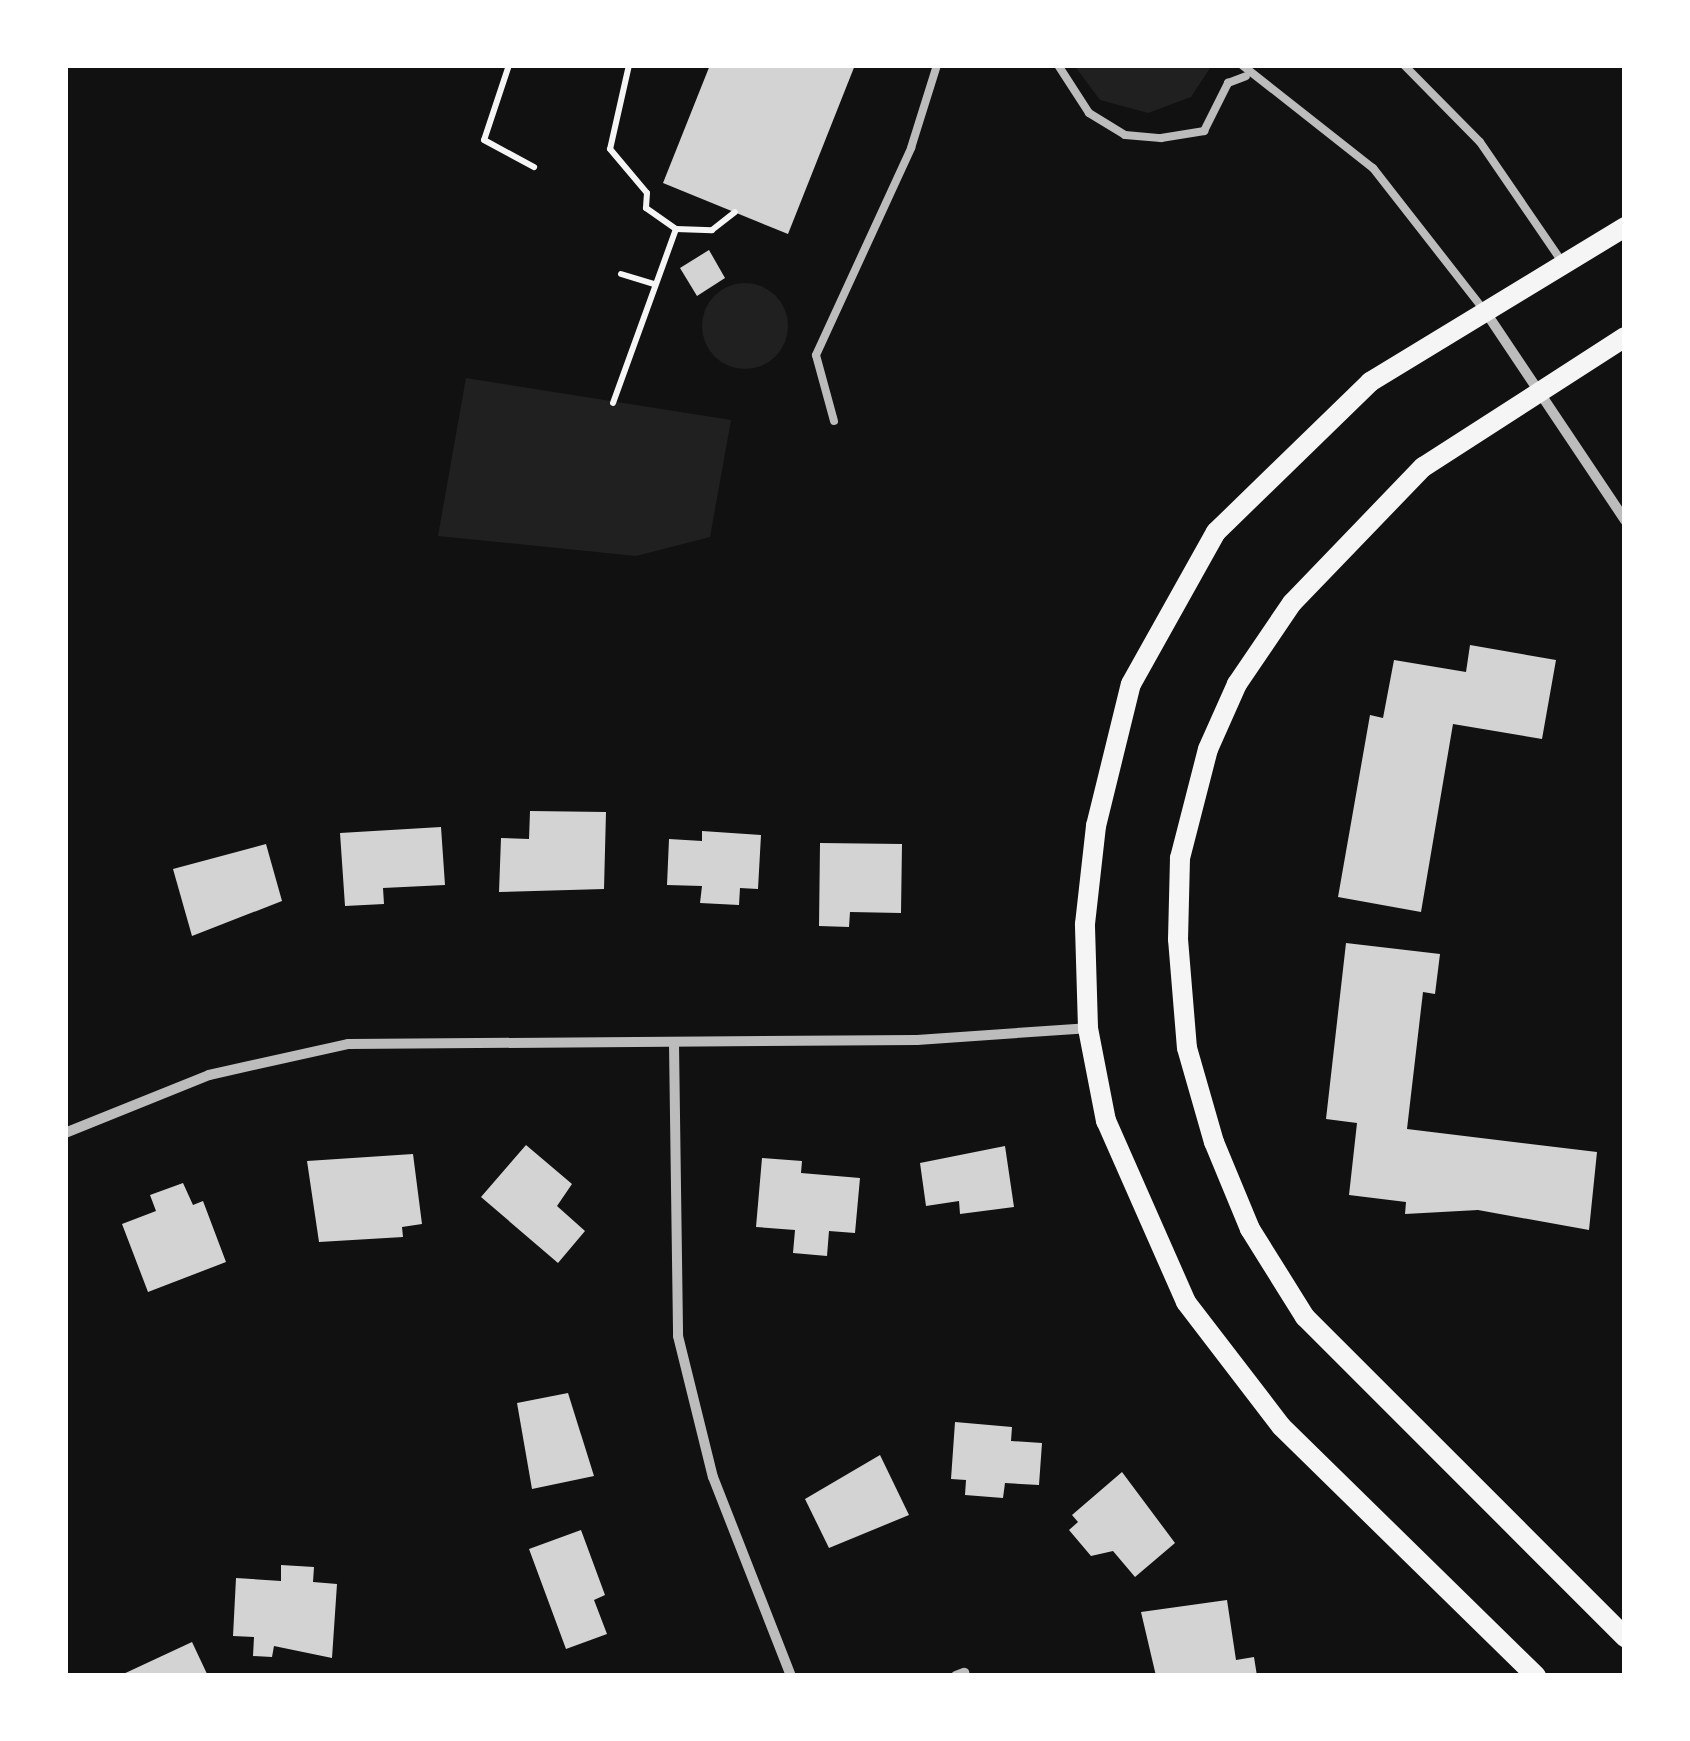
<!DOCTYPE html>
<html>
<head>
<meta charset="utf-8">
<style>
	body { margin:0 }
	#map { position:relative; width:1690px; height:1741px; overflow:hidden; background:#111; font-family:"Varela Round",sans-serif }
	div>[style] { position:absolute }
	.green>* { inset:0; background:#202020 }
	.round { border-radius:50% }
	.building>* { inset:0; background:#d3d3d3 }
	.path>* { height:6px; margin:-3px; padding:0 3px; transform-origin:3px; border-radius:3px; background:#f5f5f5 }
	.service>* { height:8px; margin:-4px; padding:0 4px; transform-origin:4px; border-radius:4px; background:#bcbcbc }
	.minor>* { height:10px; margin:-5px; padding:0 5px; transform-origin:5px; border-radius:5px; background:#bcbcbc }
	.secondary>* { height:20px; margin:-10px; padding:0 10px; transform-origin:10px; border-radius:10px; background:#f5f5f5 }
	span { translate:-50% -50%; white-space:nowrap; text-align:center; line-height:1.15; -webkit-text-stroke:8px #fff; paint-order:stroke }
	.frame { position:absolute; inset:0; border:68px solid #fff; pointer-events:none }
</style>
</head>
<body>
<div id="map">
	<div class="green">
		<i style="clip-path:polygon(1074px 65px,1212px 65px,1191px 97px,1148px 113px,1100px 100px)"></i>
		<i class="round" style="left:702px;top:283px;width:86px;height:86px"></i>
		<i style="clip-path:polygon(466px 378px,731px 420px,710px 537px,636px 556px,438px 536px)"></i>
	</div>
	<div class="building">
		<i style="clip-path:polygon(710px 65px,855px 65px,788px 234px,663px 183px)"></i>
		<i style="clip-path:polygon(709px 250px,725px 278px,697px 296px,680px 268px)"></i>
		<i style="clip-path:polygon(1470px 645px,1556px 660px,1542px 739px,1453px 724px,1421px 912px,1338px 897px,1370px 715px,1383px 718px,1394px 660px,1466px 672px)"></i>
		<i style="clip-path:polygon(530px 811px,606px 812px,604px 889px,499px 892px,501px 838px,529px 839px)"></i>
		<i style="clip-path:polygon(441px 827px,445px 885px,383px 888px,384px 904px,345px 906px,340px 833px)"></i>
		<i style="clip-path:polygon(702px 831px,761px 835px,758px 889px,740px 888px,739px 905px,700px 903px,702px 886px,667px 885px,669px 839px,702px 841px)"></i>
		<i style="clip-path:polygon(820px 843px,902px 844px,901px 913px,850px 912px,849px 927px,819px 926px)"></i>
		<i style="clip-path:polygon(266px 844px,282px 901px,192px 936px,173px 869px)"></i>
		<i style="clip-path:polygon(1346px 943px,1440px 954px,1435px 994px,1423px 992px,1407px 1129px,1597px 1152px,1589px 1230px,1478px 1210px,1405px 1214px,1406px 1202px,1349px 1195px,1357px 1123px,1326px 1119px)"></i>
		<i style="clip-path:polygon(526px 1145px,572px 1184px,557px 1206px,585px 1231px,558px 1263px,481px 1197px)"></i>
		<i style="clip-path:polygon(1005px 1146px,1014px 1207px,960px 1214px,959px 1201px,926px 1206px,920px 1163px)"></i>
		<i style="clip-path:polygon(413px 1154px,422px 1224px,402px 1227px,403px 1237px,319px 1242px,307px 1161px)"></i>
		<i style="clip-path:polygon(762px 1158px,802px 1161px,801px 1173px,860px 1178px,855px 1233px,829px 1231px,827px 1256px,793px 1253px,795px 1230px,756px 1227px)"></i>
		<i style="clip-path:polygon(183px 1183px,193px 1205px,203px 1201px,226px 1262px,148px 1292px,122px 1224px,156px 1211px,150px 1195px)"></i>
		<i style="clip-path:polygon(568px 1393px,594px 1476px,532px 1489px,517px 1403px)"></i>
		<i style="clip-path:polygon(955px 1422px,1012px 1427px,1011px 1441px,1042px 1443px,1039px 1485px,1005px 1483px,1003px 1498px,965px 1495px,966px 1480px,951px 1479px)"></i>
		<i style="clip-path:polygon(880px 1455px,909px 1515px,829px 1548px,805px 1499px)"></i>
		<i style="clip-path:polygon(1122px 1472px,1175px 1543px,1135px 1577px,1113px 1551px,1091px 1556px,1069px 1530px,1078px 1522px,1072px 1515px)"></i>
		<i style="clip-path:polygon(581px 1530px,605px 1595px,594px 1600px,607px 1634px,566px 1649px,529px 1549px)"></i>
		<i style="clip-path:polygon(281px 1565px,314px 1567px,313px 1582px,337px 1584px,332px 1658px,274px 1646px,272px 1657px,253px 1656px,254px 1637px,233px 1636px,236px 1578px,281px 1581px)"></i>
		<i style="clip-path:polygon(1227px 1600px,1236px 1660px,1254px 1657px,1257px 1676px,1156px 1676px,1141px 1612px)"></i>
		<i style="clip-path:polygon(192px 1642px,208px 1676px,119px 1676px)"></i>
	</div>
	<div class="path">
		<i style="left:509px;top:65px;width:79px;rotate:108.4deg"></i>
		<i style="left:484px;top:140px;width:57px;rotate:28.4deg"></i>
		<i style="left:629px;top:65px;width:86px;rotate:102.7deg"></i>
		<i style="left:610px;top:149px;width:57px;rotate:49.9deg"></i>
		<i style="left:647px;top:193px;width:15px;rotate:94deg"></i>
		<i style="left:646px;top:208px;width:37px;rotate:35deg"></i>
		<i style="left:621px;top:274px;width:34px;rotate:17deg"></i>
		<i style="left:613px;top:403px;width:185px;rotate:-70.1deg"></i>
		<i style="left:676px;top:229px;width:36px;rotate:2deg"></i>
		<i style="left:712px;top:230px;width:29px;rotate:-38deg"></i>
	</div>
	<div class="service">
		<i style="left:1058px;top:65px;width:57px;rotate:57.1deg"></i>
		<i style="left:1089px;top:113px;width:42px;rotate:31.4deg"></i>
		<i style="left:1125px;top:135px;width:36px;rotate:5deg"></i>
		<i style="left:1161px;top:138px;width:44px;rotate:-9.2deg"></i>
		<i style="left:1204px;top:131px;width:54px;rotate:-63.4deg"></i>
		<i style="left:1228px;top:83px;width:19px;rotate:-21deg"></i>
		<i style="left:1242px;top:65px;width:167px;rotate:38.2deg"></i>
		<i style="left:1373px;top:168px;width:180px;rotate:52deg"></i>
		<i style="left:1404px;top:65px;width:108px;rotate:45.4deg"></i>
		<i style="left:1480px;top:142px;width:147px;rotate:55.6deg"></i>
		<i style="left:834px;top:421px;width:68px;rotate:-105.3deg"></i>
		<i style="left:816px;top:355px;width:228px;rotate:-65.3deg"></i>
		<i style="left:911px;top:148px;width:87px;rotate:-72.6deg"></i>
	</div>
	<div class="minor">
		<i style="left:1485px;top:311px;width:252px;rotate:56.2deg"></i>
		<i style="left:674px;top:1044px;width:292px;rotate:89.2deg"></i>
		<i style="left:678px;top:1336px;width:145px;rotate:76.1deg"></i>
		<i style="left:713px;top:1477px;width:214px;rotate:68.6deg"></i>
		<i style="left:65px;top:1133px;width:155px;rotate:-21.9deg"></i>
		<i style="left:209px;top:1075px;width:142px;rotate:-12.6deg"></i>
		<i style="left:348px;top:1044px;width:569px;rotate:-0.4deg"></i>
		<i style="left:917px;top:1040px;width:170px;rotate:-4deg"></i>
		<i style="left:956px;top:1676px;width:9px;rotate:-21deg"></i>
	</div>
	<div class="secondary">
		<i style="left:1625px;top:337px;width:240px;rotate:147.2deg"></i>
		<i style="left:1423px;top:467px;width:189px;rotate:133.9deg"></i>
		<i style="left:1292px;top:603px;width:98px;rotate:124.2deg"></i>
		<i style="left:1237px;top:684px;width:71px;rotate:114deg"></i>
		<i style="left:1208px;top:749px;width:113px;rotate:104.4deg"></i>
		<i style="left:1180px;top:858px;width:81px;rotate:91.4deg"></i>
		<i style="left:1178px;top:939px;width:109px;rotate:85.3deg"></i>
		<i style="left:1187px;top:1048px;width:98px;rotate:74deg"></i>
		<i style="left:1214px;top:1142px;width:94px;rotate:67.5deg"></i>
		<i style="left:1250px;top:1229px;width:104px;rotate:58deg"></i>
		<i style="left:1305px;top:1317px;width:453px;rotate:45deg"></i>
		<i style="left:1536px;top:1676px;width:357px;rotate:-135.6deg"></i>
		<i style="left:1281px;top:1426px;width:156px;rotate:-127.5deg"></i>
		<i style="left:1186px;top:1302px;width:198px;rotate:-113.8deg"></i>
		<i style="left:1106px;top:1121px;width:95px;rotate:-101deg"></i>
		<i style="left:1088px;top:1028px;width:104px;rotate:-91.7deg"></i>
		<i style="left:1085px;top:924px;width:99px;rotate:-83.6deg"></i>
		<i style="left:1096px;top:826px;width:146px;rotate:-76.2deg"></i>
		<i style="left:1131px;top:684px;width:174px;rotate:-60.8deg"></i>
		<i style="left:1216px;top:532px;width:215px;rotate:-44.2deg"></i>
		<i style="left:1370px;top:382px;width:298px;rotate:-31.3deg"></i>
	</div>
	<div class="frame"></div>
</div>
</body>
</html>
